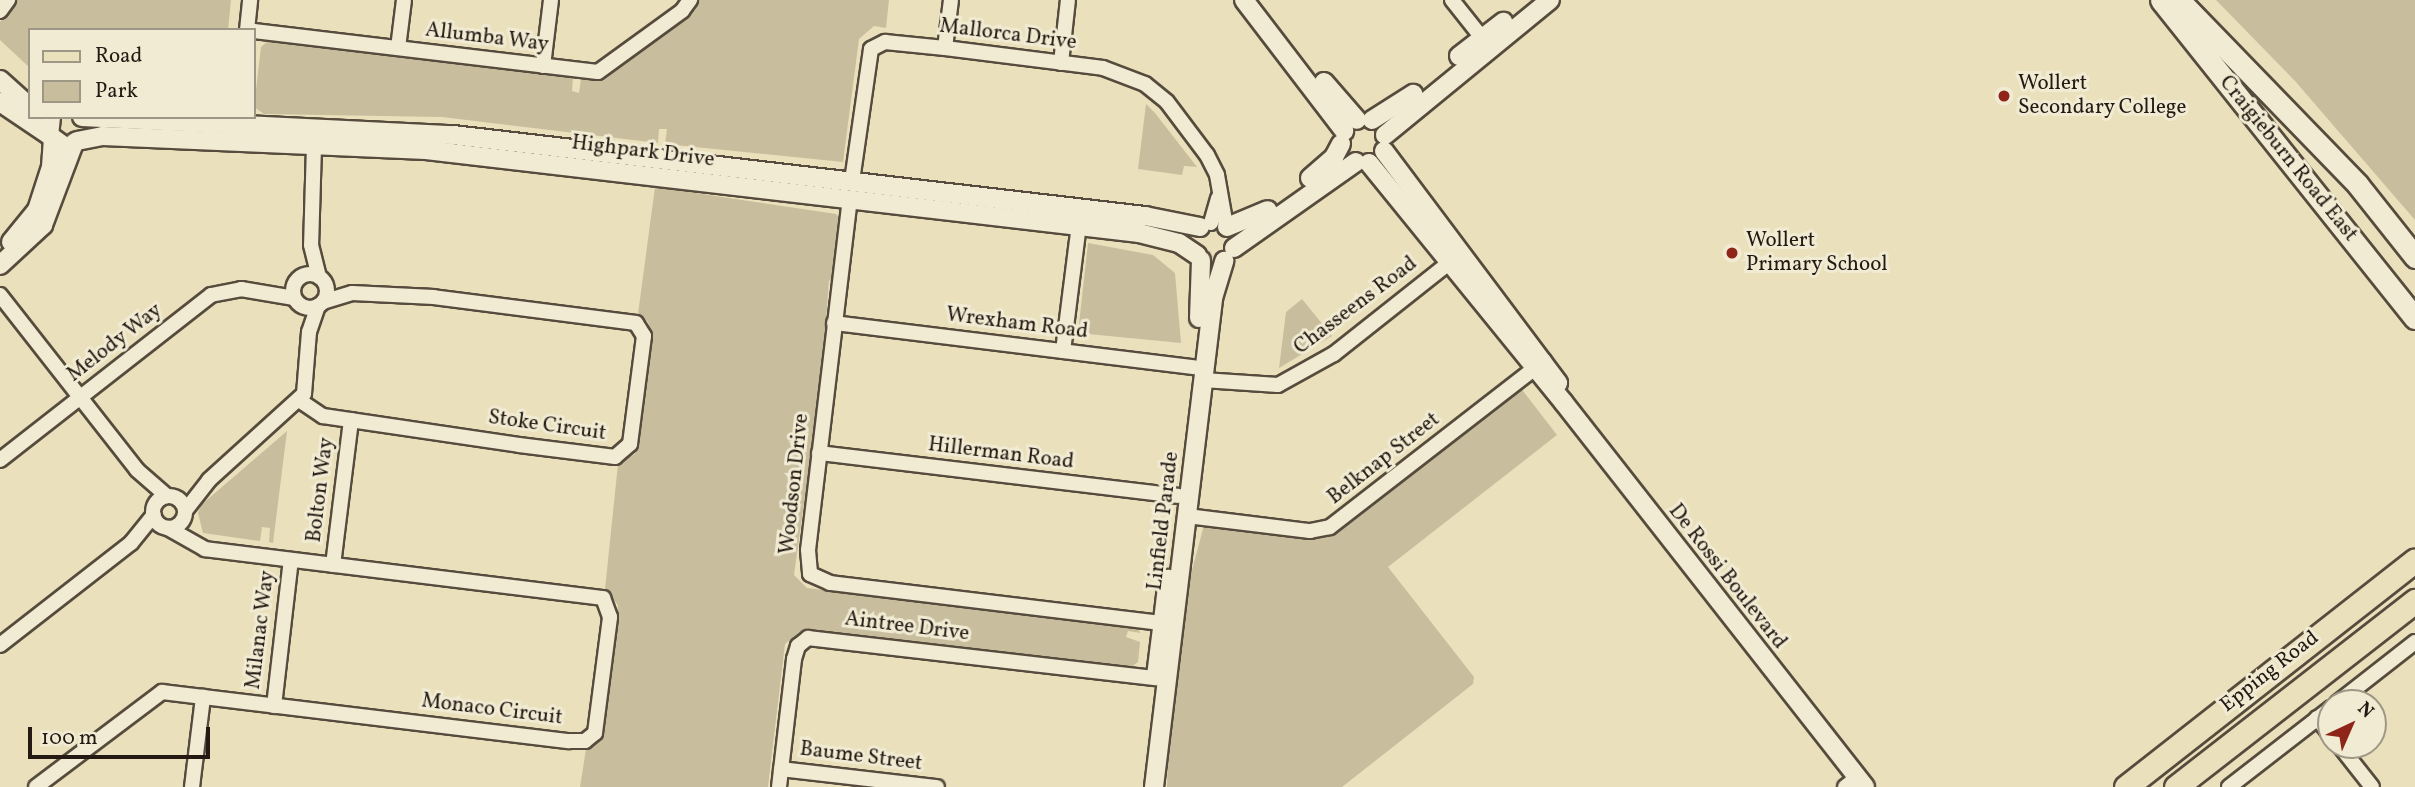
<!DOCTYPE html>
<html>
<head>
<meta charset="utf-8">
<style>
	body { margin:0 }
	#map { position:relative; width:2415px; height:787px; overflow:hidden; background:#eae0bb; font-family:Vollkorn,serif }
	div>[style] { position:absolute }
	.green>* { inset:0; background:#c8be9e }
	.roads { filter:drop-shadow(2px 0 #564b3d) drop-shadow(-2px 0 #564b3d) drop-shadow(0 2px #564b3d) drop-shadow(0 -2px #564b3d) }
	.minor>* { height:14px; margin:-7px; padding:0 7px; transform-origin:7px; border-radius:7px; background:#f1ebd3 }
	.minor>.ring { margin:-7px; padding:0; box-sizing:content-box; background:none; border:14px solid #f1ebd3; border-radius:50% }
	.tertiary>* { height:18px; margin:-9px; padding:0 9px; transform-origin:9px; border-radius:9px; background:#f1ebd3 }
	.secondary>* { height:21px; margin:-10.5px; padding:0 10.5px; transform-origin:10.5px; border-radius:10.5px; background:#f1ebd3 }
	.primary>* { height:23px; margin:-11.5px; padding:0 11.5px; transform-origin:11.5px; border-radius:11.5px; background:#eae0bb }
	.dots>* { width:19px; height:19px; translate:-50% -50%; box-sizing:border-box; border:4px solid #f1ebd3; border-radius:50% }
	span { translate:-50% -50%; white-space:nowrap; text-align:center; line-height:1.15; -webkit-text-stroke:6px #f1ebd3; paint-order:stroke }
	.street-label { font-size:21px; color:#241913 }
	.poi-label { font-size:21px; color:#241913 }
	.left { translate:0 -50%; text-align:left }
	.legend { position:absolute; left:28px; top:28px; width:228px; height:91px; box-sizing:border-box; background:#f1ebd3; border:2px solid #9f9786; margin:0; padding:9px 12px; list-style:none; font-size:21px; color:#241913 }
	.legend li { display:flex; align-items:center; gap:14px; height:35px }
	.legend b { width:35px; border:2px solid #9f9786 }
	.north { position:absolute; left:2317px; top:689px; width:70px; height:70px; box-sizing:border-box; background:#f1ebd3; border:2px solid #9f9786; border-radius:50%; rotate:44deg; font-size:19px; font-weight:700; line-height:28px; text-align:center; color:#241913 }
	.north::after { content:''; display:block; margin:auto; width:24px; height:32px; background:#8f2418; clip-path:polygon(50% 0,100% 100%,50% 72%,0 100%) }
	.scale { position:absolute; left:28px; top:727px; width:182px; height:32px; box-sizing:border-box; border:4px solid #241913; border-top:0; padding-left:9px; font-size:21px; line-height:24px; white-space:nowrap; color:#241913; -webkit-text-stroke:5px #f1ebd3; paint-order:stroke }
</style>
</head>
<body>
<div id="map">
	<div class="green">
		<i style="clip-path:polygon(17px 0,231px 0,228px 30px,30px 30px,30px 68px,0 40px,0 22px)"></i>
		<i style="clip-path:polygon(697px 0,889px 0,886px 28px,874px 26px,859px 39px,843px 162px,665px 144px,667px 129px,659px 129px,658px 143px,442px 117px,264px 114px,254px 107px,261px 47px,268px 41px,573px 77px,572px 91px,579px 93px,581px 79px,603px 81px,696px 9px)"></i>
		<i style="clip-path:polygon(2216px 0,2415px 0,2415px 220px,2295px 81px)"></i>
		<i style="clip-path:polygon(1146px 104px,1155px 113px,1197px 167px,1184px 166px,1182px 175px,1138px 169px)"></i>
		<i style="clip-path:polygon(655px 187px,836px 214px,840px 219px,833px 284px,829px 280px,822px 373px,794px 575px,807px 588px,1135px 627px,1141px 633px,1128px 631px,1126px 637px,1140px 642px,1138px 662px,1131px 667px,803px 629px,785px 644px,768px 787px,580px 787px,586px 749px,603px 738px,618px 605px,605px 589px,618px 464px,635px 454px,644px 394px,651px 333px,648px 322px,638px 314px)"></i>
		<i style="clip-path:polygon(1088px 243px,1153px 255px,1175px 273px,1181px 343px,1078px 333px)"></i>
		<i style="clip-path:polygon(1302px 299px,1332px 336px,1279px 368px,1286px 312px)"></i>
		<i style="clip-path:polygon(1520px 387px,1557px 435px,1388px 567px,1474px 677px,1473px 684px,1342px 787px,1167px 787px,1171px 649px,1204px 525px,1308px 538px,1331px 533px)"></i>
		<i style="clip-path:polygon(287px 431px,273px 543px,269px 542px,270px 528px,262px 527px,260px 541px,203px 533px,198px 513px,201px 505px)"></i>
	</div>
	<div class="roads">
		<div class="minor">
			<i style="left:1452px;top:0;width:56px;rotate:51.5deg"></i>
			<i style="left:0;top:11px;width:14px;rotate:-54deg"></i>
			<i style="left:247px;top:30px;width:30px;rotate:-84deg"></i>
			<i style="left:254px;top:31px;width:346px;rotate:6.8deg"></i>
			<i style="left:598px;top:72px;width:104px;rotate:-36deg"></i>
			<i style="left:682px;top:11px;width:14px;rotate:-54deg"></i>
			<i style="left:398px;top:48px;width:48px;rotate:-82.9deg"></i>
			<i style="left:945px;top:48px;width:48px;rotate:-82.9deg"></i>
			<i style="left:1061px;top:63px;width:63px;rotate:-83.7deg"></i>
			<i style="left:543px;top:66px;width:66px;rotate:-83.1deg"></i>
			<i style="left:314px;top:146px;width:99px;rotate:91.7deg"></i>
			<i style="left:311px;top:245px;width:33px;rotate:76deg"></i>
			<i style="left:852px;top:181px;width:133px;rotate:-81.8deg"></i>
			<i style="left:871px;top:49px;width:16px;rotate:-27deg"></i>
			<i style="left:885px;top:42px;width:60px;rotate:5.7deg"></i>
			<i style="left:945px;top:48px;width:159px;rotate:7.2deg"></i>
			<i style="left:1103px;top:68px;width:45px;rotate:20.9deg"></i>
			<i style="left:1145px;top:84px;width:28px;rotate:39deg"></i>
			<i style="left:1167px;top:102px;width:66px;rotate:53deg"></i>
			<i style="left:1207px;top:155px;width:22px;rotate:63deg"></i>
			<i style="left:1217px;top:175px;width:52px;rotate:80deg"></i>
			<i style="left:850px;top:198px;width:354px;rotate:96.8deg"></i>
			<i style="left:808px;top:550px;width:24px;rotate:85deg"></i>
			<i style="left:810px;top:574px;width:22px;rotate:24deg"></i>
			<i style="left:830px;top:583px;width:343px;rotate:6.9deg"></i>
			<i style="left:1211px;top:223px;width:26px;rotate:-74deg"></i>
			<i class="ring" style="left:293px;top:274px;width:20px;height:20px"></i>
			<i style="left:0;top:295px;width:222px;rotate:51.9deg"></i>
			<i style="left:137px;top:470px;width:40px;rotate:41deg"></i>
			<i style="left:834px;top:323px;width:363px;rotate:7deg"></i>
			<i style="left:1063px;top:351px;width:127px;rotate:-82.8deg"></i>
			<i style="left:1203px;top:380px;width:75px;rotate:3.8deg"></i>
			<i style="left:1278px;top:385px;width:64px;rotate:-29deg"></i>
			<i style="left:1334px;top:354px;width:148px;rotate:-38.4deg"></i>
			<i style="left:299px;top:400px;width:29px;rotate:34deg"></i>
			<i style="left:323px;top:416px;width:198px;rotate:8.4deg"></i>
			<i style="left:519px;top:445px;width:97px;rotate:7.1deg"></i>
			<i style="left:615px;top:457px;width:20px;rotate:-41deg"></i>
			<i style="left:630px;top:444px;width:109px;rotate:-82.6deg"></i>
			<i style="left:644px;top:336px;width:15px;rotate:-122deg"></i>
			<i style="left:636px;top:323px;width:204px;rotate:-172.7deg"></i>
			<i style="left:434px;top:297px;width:82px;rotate:-177.2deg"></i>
			<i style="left:352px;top:293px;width:30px;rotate:163deg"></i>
			<i style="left:819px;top:453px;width:362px;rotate:6.8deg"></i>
			<i style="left:0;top:460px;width:268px;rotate:-38deg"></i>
			<i style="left:211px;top:295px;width:31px;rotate:-11deg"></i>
			<i style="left:241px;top:289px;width:54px;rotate:9.6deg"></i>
			<i class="ring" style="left:153px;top:496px;width:18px;height:18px"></i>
			<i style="left:185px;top:511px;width:39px;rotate:-52deg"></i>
			<i style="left:209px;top:480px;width:128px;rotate:-42.2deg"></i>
			<i style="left:304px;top:394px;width:62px;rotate:-85.4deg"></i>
			<i style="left:309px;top:332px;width:28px;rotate:-71deg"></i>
			<i style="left:1187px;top:516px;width:124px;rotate:7deg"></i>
			<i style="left:1310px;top:531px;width:20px;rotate:-11deg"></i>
			<i style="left:1330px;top:527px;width:271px;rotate:-37.8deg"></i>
			<i style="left:333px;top:565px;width:146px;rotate:-82.9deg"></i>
			<i style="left:0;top:645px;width:166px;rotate:-37.9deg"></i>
			<i style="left:131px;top:543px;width:36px;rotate:-51deg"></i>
			<i style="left:2337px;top:703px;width:99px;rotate:-38deg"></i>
			<i style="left:274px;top:706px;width:147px;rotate:-83.4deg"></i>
			<i style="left:2317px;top:718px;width:22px;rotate:51deg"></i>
			<i style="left:2339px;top:745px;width:53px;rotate:51.8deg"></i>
			<i style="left:781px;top:769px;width:157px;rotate:6.6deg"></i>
			<i style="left:36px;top:787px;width:158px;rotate:-37deg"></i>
			<i style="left:162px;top:692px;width:410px;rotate:6.9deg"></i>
			<i style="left:569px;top:741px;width:16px"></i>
			<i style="left:585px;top:741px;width:13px;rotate:-39deg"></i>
			<i style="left:595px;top:733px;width:117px;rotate:-82.6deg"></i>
			<i style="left:610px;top:617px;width:20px;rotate:-110deg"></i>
			<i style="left:603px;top:598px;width:401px;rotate:-173deg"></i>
			<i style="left:205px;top:549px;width:43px;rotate:-150.4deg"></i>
			<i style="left:192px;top:787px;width:91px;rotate:-83deg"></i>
			<i style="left:779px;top:787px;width:129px;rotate:-83.3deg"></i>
			<i style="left:794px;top:659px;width:14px;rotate:-73deg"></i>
			<i style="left:798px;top:646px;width:13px;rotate:-39deg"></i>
			<i style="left:808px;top:638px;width:350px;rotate:6.6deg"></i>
			<i style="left:1845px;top:787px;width:16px;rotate:-38deg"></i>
			<i style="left:2229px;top:787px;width:129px;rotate:-37.8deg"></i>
		</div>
		<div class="tertiary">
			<i style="left:1244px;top:0;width:165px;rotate:52.6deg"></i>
			<i style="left:1459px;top:56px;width:56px;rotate:-37.7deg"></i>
			<i style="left:0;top:80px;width:40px;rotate:42deg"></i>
			<i style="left:1324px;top:82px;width:50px;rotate:49deg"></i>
			<i style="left:0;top:102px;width:59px;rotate:34deg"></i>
			<i style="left:51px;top:117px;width:18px;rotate:96deg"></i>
			<i style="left:49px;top:135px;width:17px;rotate:36deg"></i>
			<i style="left:82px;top:117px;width:371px;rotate:2.8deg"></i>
			<i style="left:453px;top:135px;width:697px;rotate:6.68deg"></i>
			<i style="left:1145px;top:216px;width:56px;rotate:11.3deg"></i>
			<i style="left:1372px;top:120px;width:49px;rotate:-32.4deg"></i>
			<i style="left:1385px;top:135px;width:213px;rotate:-39.3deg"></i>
			<i style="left:77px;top:141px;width:26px;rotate:-11deg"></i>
			<i style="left:103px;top:136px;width:323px;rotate:2.5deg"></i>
			<i style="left:426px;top:150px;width:718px;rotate:6.64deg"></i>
			<i style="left:1139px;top:233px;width:41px;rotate:14deg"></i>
			<i style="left:1179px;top:243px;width:22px;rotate:34deg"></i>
			<i style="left:1384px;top:151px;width:290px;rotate:53.1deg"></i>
			<i style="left:1369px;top:163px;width:309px;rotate:50.9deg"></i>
			<i style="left:1564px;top:403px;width:488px;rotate:51.9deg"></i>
			<i style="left:1310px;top:178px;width:32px;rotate:-41deg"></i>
			<i style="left:1334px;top:157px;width:15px;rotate:-62deg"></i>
			<i style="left:1227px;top:227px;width:44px;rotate:-22.5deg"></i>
			<i style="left:11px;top:242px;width:41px;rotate:-50.9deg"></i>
			<i style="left:37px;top:210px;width:45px;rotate:-72deg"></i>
			<i style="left:51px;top:167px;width:27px;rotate:-86deg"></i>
			<i style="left:1234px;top:248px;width:149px;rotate:-35.2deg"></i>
			<i style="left:0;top:265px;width:59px;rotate:-42.9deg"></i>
			<i style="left:43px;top:225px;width:88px;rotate:-69.3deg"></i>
			<i style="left:1199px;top:318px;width:58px;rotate:-88deg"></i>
			<i style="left:1156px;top:676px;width:98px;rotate:-82.9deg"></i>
			<i style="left:1154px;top:787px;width:493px;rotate:-83.1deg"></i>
			<i style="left:1213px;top:298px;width:39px;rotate:-73deg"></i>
		</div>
		<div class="secondary">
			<i style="left:2161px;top:0;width:407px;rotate:51.4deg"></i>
			<i style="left:2179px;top:0;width:257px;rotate:45.9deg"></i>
			<i style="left:2358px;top:185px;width:92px;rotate:51.6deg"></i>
		</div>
		<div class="primary">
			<i style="left:2126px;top:787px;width:367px;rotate:-38.1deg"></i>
			<i style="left:2176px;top:787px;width:303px;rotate:-37.9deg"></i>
		</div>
	</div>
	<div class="dots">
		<i style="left:2004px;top:96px;background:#8f2418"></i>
		<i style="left:1732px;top:253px;background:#8f2418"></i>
	</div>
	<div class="street-label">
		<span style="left:1008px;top:35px;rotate:7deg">Mallorca Drive</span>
		<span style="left:487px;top:38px;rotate:7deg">Allumba Way</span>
		<span style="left:643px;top:152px;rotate:7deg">Highpark Drive</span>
		<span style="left:2288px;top:159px;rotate:51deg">Craigieburn Road East</span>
		<span style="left:1356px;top:306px;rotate:-37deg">Chasseens Road</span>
		<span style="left:1017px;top:324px;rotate:7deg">Wrexham Road</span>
		<span style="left:115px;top:343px;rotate:-38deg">Melody Way</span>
		<span style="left:547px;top:426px;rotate:8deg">Stoke Circuit</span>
		<span style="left:1001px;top:454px;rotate:7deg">Hillerman Road</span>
		<span style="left:1384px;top:459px;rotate:-38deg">Belknap Street</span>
		<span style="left:795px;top:484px;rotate:-84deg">Woodson Drive</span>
		<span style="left:321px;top:490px;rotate:-83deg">Bolton Way</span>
		<span style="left:1164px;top:521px;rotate:-83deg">Linfield Parade</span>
		<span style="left:1727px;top:577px;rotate:52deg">De Rossi Boulevard</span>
		<span style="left:907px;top:627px;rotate:7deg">Aintree Drive</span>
		<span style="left:261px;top:630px;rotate:-83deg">Milanac Way</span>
		<span style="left:2270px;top:672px;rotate:-38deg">Epping Road</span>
		<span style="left:492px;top:710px;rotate:7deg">Monaco Circuit</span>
		<span style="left:861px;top:757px;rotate:7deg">Baume Street</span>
	</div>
	<div class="poi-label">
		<span class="left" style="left:2018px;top:96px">Wollert<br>Secondary College</span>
		<span class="left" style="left:1746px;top:253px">Wollert<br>Primary School</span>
	</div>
	<ul class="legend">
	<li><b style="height:9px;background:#eae0bb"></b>Road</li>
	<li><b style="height:19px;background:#c8be9e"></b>Park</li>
	</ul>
	<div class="north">N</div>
	<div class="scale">100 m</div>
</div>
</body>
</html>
